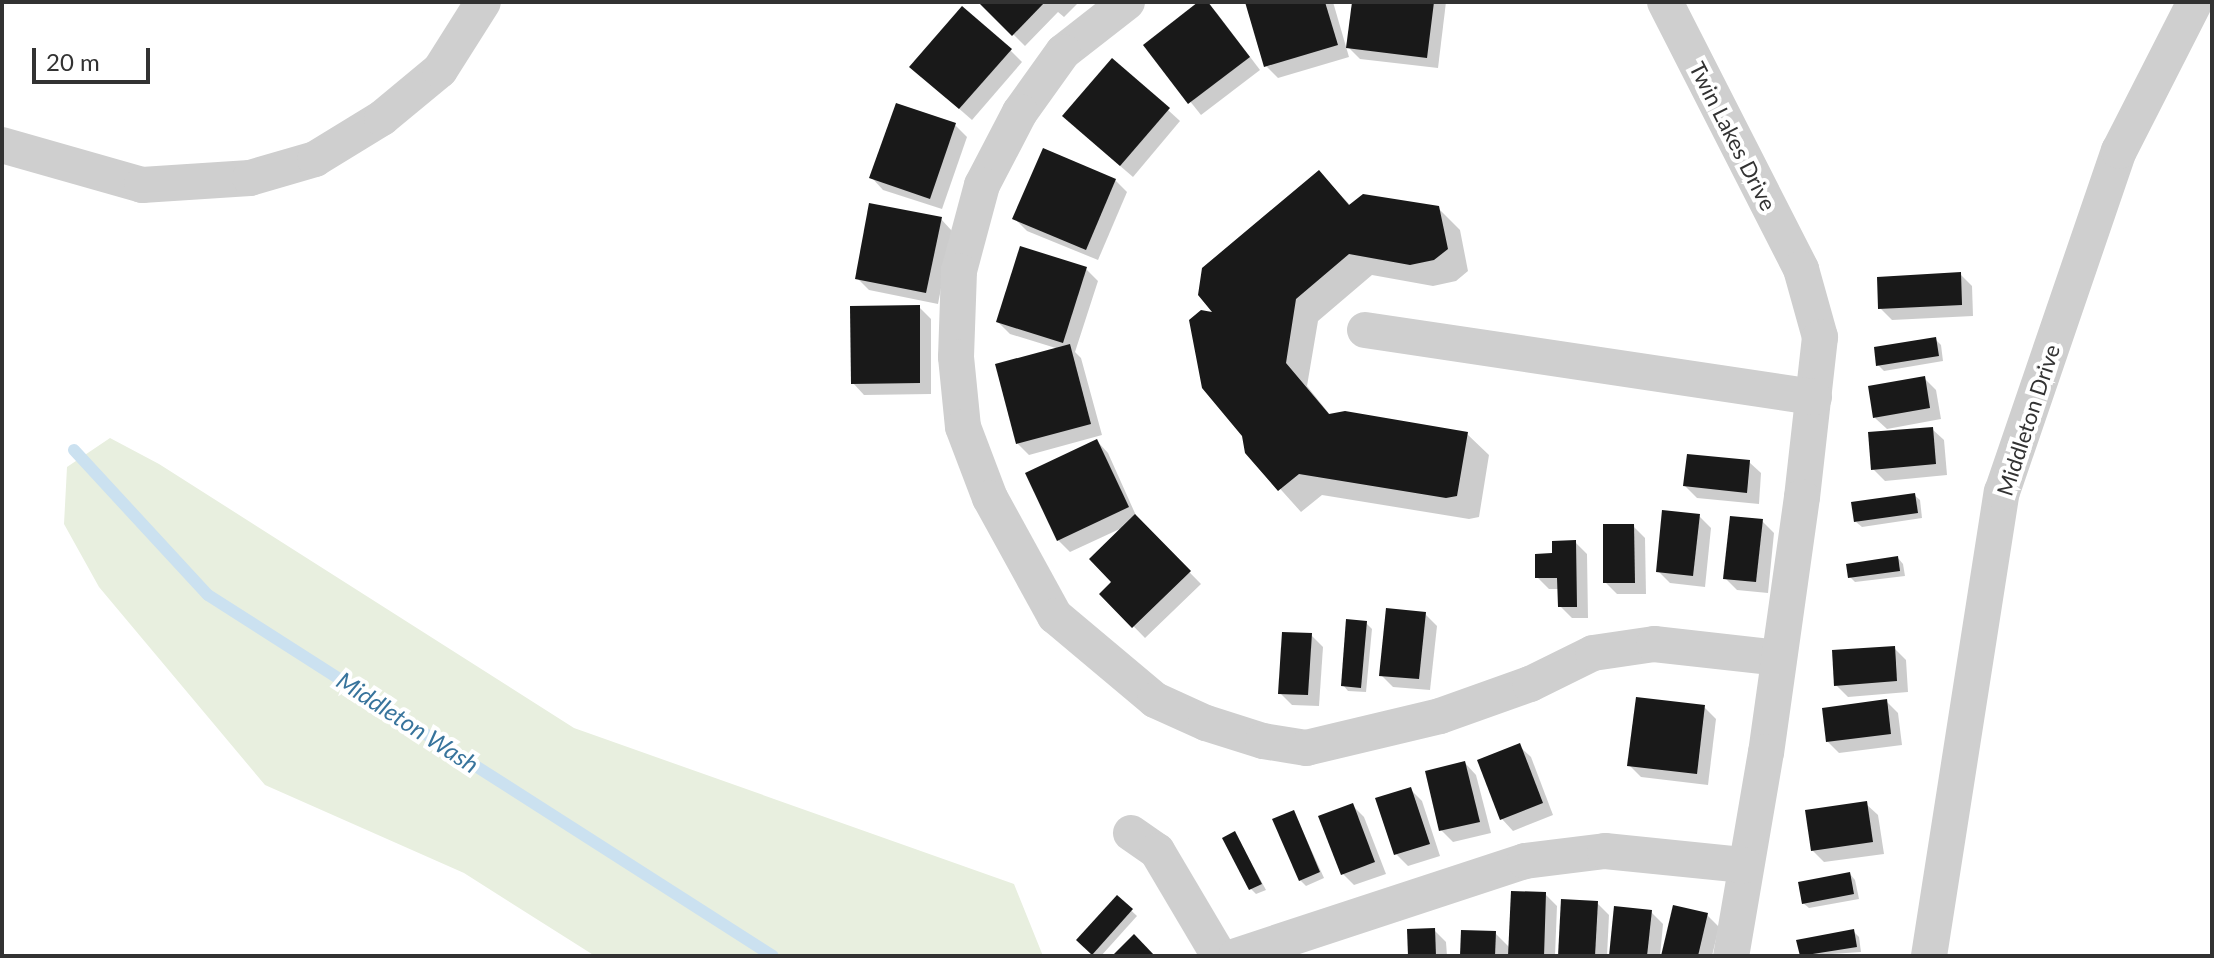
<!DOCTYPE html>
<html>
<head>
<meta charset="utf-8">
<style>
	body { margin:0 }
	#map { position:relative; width:2214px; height:958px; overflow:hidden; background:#fff; font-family:Lato,sans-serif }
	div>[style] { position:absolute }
	.green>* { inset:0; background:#e8efdf }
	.shadow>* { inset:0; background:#0003 }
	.stream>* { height:12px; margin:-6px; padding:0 6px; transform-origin:6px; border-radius:6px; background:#cbe1f0 }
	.building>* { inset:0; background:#191919 }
	.street>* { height:36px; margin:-18px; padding:0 18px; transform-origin:18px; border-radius:18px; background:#cfcfcf }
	span { translate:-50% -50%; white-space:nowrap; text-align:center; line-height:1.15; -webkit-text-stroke:8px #fff; paint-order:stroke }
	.street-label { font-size:22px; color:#323232 }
	.water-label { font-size:24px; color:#38749c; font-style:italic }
	.frame { position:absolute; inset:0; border:4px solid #323232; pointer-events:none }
	.scale { position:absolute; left:32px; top:48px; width:118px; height:36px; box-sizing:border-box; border:4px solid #323232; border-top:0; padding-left:10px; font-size:24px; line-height:28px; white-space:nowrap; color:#323232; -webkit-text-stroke:6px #fff; paint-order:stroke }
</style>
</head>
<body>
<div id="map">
	<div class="green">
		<i style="clip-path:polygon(110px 438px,159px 464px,574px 728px,1014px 884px,1043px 956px,595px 956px,464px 873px,265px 785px,99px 587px,64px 524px,67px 467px)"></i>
	</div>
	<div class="shadow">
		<i style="clip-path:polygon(981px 2px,1079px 2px,1064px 17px,1058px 12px,1025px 46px)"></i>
		<i style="clip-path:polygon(1202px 2px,1216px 12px,1260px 70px,1201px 115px,1145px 45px)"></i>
		<i style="clip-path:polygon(1247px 2px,1333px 2px,1349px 57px,1278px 78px,1266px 66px)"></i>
		<i style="clip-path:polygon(1354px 2px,1446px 2px,1438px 68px,1360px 59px,1348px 47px)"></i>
		<i style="clip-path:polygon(1010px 50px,1022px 62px,972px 120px,924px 78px)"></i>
		<i style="clip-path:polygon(1168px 110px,1180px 121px,1133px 177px,1076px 128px)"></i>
		<i style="clip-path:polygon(955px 125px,967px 137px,942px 209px,883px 190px,872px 178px)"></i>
		<i style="clip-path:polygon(1319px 172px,1351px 206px,1438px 208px,1460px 230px,1468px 271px,1456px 281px,1433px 286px,1372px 275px,1318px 321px,1307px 386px,1331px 416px,1467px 434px,1489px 455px,1479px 517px,1469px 519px,1322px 495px,1301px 512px,1247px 452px,1217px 315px)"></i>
		<i style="clip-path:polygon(1115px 180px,1127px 192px,1098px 260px,1027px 231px,1015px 219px)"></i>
		<i style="clip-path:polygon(941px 219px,952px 231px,938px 304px,869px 290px,857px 278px)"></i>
		<i style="clip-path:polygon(1086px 269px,1098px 281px,1075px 352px,1081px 358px,1102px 435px,1029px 455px,1017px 443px,1059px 349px,1010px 334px,998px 322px)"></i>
		<i style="clip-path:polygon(1960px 274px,1972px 286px,1973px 316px,1892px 320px,1880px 308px)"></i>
		<i style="clip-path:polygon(919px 307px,931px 319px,931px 394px,864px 395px,853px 383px)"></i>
		<i style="clip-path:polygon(1935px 339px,1941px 345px,1943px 361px,1884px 371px,1878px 365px)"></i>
		<i style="clip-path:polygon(1924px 378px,1936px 390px,1941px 419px,1887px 429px,1875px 418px)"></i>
		<i style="clip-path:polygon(1932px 429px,1944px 440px,1947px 475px,1885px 481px,1873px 469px)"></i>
		<i style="clip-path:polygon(1097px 441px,1108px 453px,1138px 520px,1201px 584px,1145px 638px,1102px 594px,1114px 582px,1124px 527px,1070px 552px,1058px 540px)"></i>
		<i style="clip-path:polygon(1749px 462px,1761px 473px,1759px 504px,1697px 498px,1685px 486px)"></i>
		<i style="clip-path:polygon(1914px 495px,1920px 500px,1922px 518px,1862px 527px,1856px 522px)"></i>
		<i style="clip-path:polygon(1699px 516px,1711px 528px,1705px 587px,1670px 583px,1658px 571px)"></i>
		<i style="clip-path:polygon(1762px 521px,1774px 533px,1768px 593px,1737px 590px,1725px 578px)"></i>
		<i style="clip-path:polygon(1633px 526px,1645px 538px,1646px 594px,1617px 594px,1605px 582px)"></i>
		<i style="clip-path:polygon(1575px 542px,1587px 554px,1588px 618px,1572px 618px,1560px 606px,1560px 589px,1549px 589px,1537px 577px,1554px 555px)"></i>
		<i style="clip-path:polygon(1898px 558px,1903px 564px,1905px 576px,1855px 582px,1850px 577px)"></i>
		<i style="clip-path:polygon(1425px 614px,1437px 626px,1430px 690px,1393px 687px,1381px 675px)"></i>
		<i style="clip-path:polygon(1366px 623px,1372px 629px,1366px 692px,1348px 691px,1343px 685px)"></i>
		<i style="clip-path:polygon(1311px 635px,1323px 647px,1319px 706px,1292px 705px,1280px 693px)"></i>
		<i style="clip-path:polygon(1894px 648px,1906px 660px,1908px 692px,1848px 697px,1836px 685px)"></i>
		<i style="clip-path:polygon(1886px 701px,1898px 713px,1902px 745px,1839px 753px,1827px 741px)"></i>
		<i style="clip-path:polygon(1704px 707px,1716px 719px,1708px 785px,1641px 777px,1629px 765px)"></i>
		<i style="clip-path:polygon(1519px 746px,1531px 757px,1553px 815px,1513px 831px,1502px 819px)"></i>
		<i style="clip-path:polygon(1465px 763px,1476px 775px,1491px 833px,1453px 842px,1441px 830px)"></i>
		<i style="clip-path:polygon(1410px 789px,1422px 801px,1440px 856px,1408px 866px,1396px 854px)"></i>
		<i style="clip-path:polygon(1866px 804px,1878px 815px,1884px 854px,1824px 862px,1812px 850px)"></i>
		<i style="clip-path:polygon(1352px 805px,1364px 817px,1386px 874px,1354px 885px,1342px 873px)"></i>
		<i style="clip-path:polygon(1294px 812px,1324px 878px,1306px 886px,1300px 880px)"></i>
		<i style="clip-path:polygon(1235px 833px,1266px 890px,1256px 894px,1251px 889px)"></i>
		<i style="clip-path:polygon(1850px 874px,1855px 880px,1859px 899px,1809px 908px,1803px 903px)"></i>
		<i style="clip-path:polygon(1545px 894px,1557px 906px,1555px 956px,1462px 956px,1495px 933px,1511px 949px)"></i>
		<i style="clip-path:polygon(1117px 897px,1137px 916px,1101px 956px,1095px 956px,1079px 940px)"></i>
		<i style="clip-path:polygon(1597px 903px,1609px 915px,1607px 956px,1560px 956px)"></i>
		<i style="clip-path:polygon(1651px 912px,1663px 924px,1660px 956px,1611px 956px)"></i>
		<i style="clip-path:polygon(1707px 915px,1719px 927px,1712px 956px,1663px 956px)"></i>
		<i style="clip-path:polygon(1434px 930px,1446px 942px,1447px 956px,1410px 956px)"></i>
		<i style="clip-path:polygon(1853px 931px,1859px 937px,1861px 952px,1802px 956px,1799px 941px)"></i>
	</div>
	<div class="stream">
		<i style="left:74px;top:450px;width:197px;rotate:47.3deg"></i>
		<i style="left:208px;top:595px;width:670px;rotate:32.58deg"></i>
	</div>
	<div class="building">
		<i style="clip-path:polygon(978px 2px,1045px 2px,1012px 36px)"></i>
		<i style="clip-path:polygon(1198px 2px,1208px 2px,1250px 57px,1188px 104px,1143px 45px)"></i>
		<i style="clip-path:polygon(1245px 2px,1325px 2px,1338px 45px,1264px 67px)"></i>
		<i style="clip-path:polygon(1352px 2px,1434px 2px,1427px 58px,1346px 48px)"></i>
		<i style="clip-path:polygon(962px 6px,1012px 49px,959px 109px,909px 67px)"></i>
		<i style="clip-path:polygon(1112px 58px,1170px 108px,1120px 166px,1062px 116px)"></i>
		<i style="clip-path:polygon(896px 103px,956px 123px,930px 199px,869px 178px)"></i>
		<i style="clip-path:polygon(1043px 148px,1116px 179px,1086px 250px,1012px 219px)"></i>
		<i style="clip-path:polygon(1319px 170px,1349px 205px,1363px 194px,1439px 206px,1448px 249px,1434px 260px,1410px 265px,1349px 254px,1296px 299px,1286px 363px,1329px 414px,1345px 411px,1468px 432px,1457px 496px,1446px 498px,1299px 474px,1278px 491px,1245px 453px,1242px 436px,1202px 388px,1189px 320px,1201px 310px,1212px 312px,1198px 295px,1202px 268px)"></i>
		<i style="clip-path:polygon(869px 203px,942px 217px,926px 293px,855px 279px)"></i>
		<i style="clip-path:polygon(1020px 246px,1087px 267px,1063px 343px,996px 322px)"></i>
		<i style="clip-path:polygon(1961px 272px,1962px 305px,1878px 309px,1877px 277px)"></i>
		<i style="clip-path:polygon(920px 305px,920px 383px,851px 384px,850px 306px)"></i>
		<i style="clip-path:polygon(1936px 337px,1939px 356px,1876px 366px,1874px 347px)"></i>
		<i style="clip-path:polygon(1070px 344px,1091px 424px,1016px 444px,995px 364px)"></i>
		<i style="clip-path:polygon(1925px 376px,1930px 408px,1873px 418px,1868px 386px)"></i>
		<i style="clip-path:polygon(1933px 427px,1936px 464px,1871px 470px,1868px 432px)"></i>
		<i style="clip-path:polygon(1097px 439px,1129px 507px,1057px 541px,1025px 473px)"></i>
		<i style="clip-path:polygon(1687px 454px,1750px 460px,1747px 493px,1683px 486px)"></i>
		<i style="clip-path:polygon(1915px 493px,1918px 513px,1854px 522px,1851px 502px)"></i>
		<i style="clip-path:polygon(1662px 510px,1700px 514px,1693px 576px,1656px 572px)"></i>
		<i style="clip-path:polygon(1135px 514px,1191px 571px,1132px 628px,1099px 594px,1111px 582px,1089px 559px)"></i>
		<i style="clip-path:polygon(1730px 516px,1763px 519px,1756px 582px,1723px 579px)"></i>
		<i style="clip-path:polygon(1603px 524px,1634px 524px,1635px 583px,1603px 583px)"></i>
		<i style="clip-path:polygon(1576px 540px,1577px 607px,1558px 607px,1557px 578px,1535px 578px,1535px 554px,1552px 553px,1552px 541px)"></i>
		<i style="clip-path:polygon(1898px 556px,1900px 571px,1848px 578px,1846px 564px)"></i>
		<i style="clip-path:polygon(1386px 608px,1426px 612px,1419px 679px,1379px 676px)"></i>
		<i style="clip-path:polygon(1346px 619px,1367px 621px,1361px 688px,1341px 686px)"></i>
		<i style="clip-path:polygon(1282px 632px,1312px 633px,1308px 695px,1278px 694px)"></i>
		<i style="clip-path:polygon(1895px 646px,1897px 681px,1834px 686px,1832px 650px)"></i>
		<i style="clip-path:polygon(1636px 697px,1705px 705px,1697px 774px,1627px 766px)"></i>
		<i style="clip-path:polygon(1887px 699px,1891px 734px,1826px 742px,1822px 708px)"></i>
		<i style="clip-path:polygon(1520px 743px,1543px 803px,1500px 820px,1477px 760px)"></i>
		<i style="clip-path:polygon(1465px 761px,1480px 822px,1439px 831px,1425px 771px)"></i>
		<i style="clip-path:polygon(1411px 787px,1430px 844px,1394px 855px,1375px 798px)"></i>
		<i style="clip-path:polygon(1867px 801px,1873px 842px,1811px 851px,1805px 810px)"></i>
		<i style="clip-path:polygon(1353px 803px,1375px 862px,1341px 875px,1318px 816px)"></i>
		<i style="clip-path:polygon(1294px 810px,1320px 872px,1299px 881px,1272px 819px)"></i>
		<i style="clip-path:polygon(1235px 831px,1262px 884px,1249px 890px,1222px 838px)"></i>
		<i style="clip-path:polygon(1850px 872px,1854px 894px,1802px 904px,1798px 882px)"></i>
		<i style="clip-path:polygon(1511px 891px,1546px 892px,1544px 956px,1508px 956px)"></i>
		<i style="clip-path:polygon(1117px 895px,1133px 909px,1092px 955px,1076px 940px)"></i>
		<i style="clip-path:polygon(1561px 899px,1598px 901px,1595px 956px,1558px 956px)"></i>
		<i style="clip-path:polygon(1673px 905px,1708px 913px,1698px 956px,1661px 956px)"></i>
		<i style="clip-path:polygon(1614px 906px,1652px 910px,1647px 956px,1609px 956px)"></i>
		<i style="clip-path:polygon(1435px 928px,1436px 956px,1408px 956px,1407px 929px)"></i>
		<i style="clip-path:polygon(1854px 929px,1857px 947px,1800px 956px,1796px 940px)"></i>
		<i style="clip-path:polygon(1461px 930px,1496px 931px,1495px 956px,1460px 956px)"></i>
		<i style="clip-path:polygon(1134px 934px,1155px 956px,1112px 956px)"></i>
	</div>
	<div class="street">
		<i style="left:1127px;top:2px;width:81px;rotate:142deg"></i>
		<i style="left:1063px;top:52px;width:74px;rotate:125.6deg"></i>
		<i style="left:1020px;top:112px;width:82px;rotate:117.5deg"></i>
		<i style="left:982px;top:185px;width:89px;rotate:105deg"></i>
		<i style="left:959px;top:271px;width:86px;rotate:92deg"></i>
		<i style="left:956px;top:357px;width:70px;rotate:84.3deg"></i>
		<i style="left:963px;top:427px;width:76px;rotate:69.2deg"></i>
		<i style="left:990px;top:498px;width:135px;rotate:61.2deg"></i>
		<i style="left:1055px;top:616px;width:131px;rotate:40deg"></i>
		<i style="left:1155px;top:700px;width:56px;rotate:24.3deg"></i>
		<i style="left:1206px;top:723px;width:60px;rotate:17.5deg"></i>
		<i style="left:1263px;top:741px;width:44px;rotate:9.2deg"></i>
		<i style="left:1306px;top:748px;width:138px;rotate:-13.4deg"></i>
		<i style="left:1440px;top:716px;width:96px;rotate:-19.6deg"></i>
		<i style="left:1530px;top:684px;width:70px;rotate:-26.2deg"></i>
		<i style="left:1593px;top:653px;width:62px;rotate:-8.4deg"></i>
		<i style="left:1654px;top:644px;width:125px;rotate:6.4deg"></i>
		<i style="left:1665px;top:2px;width:300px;rotate:63deg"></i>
		<i style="left:1801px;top:269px;width:71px;rotate:74.4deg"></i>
		<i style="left:1820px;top:337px;width:161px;rotate:96.4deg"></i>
		<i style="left:1802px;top:497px;width:258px;rotate:98deg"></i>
		<i style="left:1766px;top:752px;width:207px;rotate:99.7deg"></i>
		<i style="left:2px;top:145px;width:146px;rotate:15.9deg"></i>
		<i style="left:142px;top:185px;width:108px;rotate:-3.7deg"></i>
		<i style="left:250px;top:178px;width:68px;rotate:-16.3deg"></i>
		<i style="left:315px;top:159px;width:79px;rotate:-31.5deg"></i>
		<i style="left:382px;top:118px;width:75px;rotate:-39.6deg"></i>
		<i style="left:440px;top:70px;width:80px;rotate:-57.7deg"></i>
		<i style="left:1365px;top:330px;width:454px;rotate:8.5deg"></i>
		<i style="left:1131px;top:833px;width:32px;rotate:35deg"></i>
		<i style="left:1157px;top:851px;width:122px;rotate:59.4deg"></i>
		<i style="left:1236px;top:956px;width:304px;rotate:-18.2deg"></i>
		<i style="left:1525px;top:861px;width:81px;rotate:-7.1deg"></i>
		<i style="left:1605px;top:851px;width:140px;rotate:5.8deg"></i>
		<i style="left:1929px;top:956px;width:470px;rotate:-81.1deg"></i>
		<i style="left:2002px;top:492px;width:361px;rotate:-71.1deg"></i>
		<i style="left:2119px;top:151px;width:167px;rotate:-63deg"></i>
	</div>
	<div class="street-label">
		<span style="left:1733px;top:136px;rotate:63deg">Twin Lakes Drive</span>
		<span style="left:2028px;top:420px;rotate:-72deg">Middleton Drive</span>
	</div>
	<div class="water-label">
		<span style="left:408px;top:722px;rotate:33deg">Middleton Wash</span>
	</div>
	<div class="frame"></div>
	<div class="scale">20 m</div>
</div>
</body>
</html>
